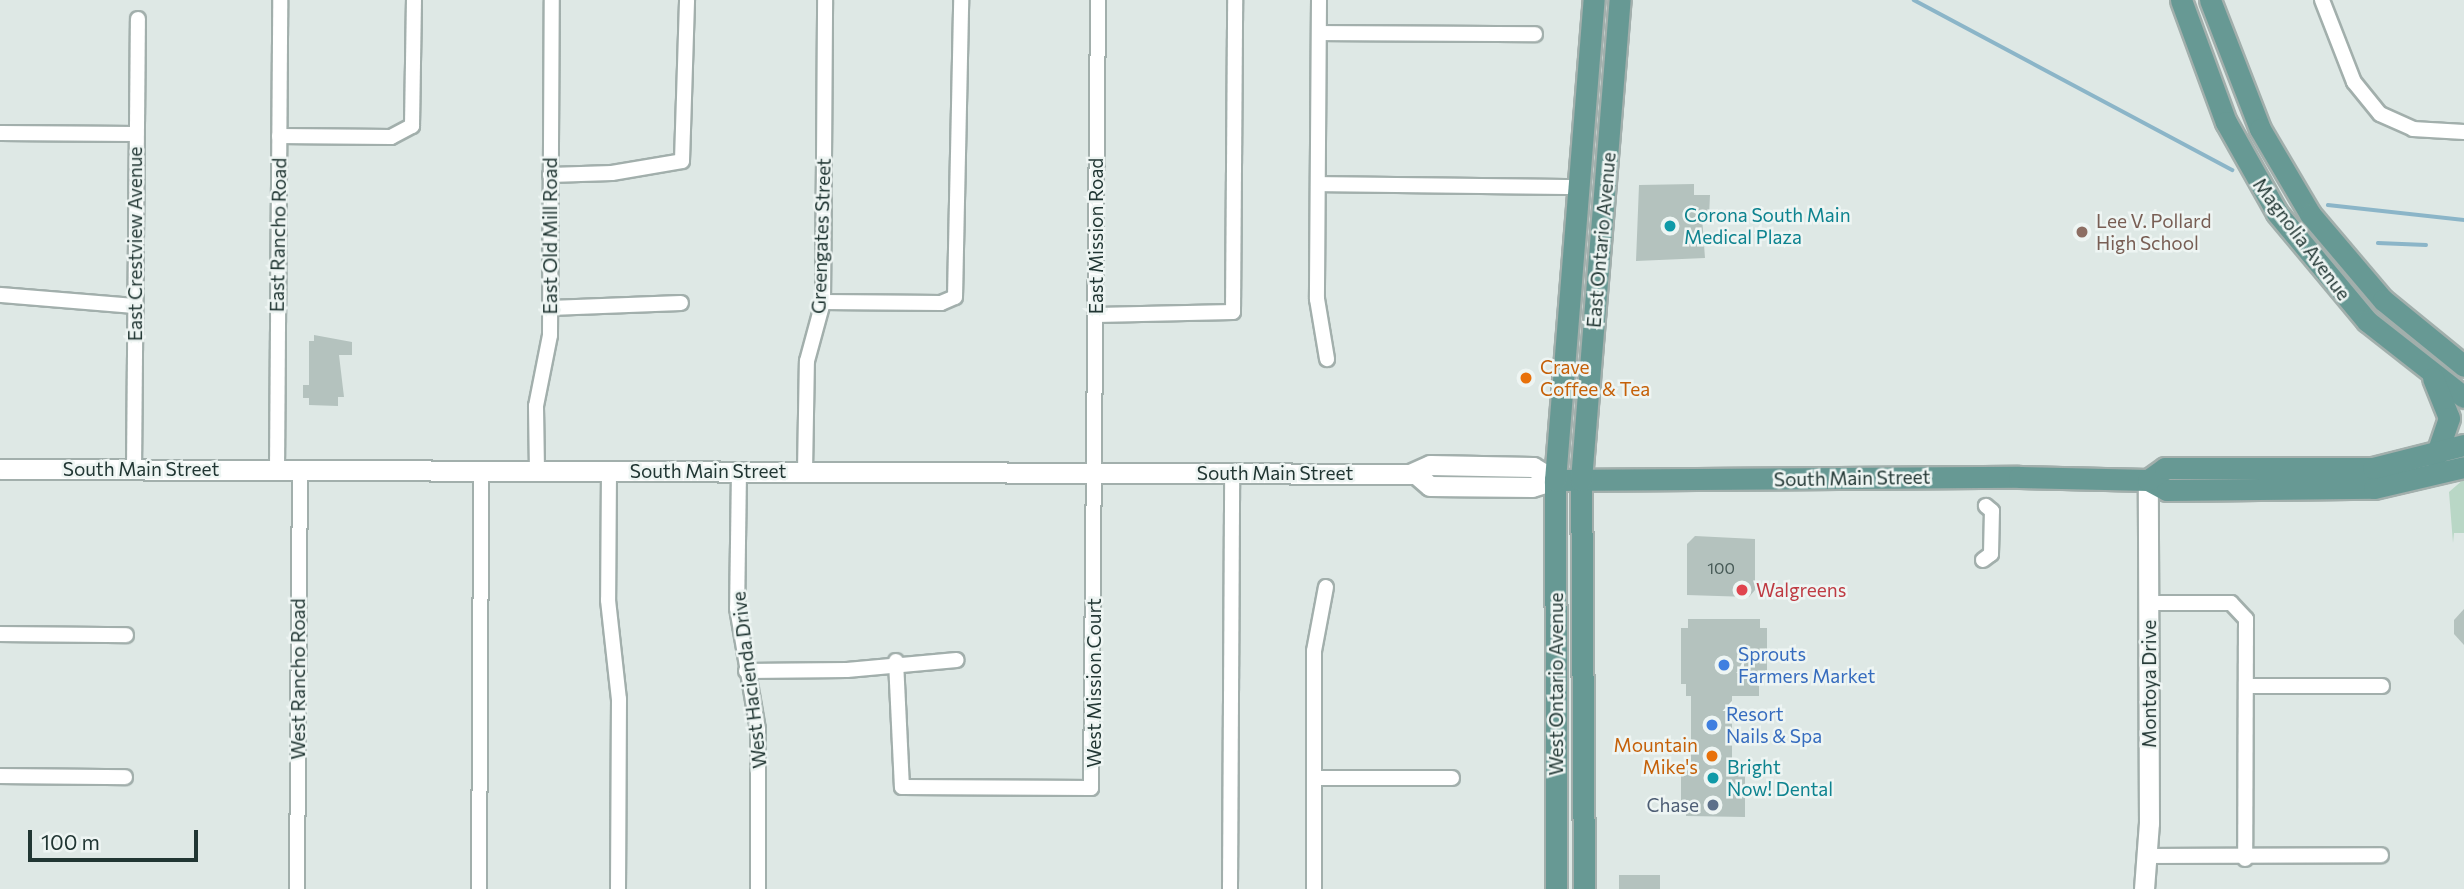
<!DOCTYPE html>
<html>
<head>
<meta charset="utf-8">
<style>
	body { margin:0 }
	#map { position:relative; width:2464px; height:889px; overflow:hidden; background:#dee8e5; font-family:Commissioner,sans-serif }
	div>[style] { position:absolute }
	.green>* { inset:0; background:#b9d7c6 }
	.stream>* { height:3.5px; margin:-1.75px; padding:0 1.75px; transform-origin:1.75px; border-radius:1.75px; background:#8bb5c8 }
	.building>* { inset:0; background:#b4c2be }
	.roads { filter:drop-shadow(2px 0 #a2afac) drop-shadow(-2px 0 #a2afac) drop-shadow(0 2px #a2afac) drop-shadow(0 -2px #a2afac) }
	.street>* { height:14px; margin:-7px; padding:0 7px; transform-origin:7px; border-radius:7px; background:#fff }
	.secondary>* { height:19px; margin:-9.5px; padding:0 9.5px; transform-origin:9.5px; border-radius:9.5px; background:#fff }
	.primary>* { height:21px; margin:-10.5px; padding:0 10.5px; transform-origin:10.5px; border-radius:10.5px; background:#679994 }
	.dots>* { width:19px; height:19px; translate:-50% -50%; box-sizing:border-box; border:4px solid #eef5f3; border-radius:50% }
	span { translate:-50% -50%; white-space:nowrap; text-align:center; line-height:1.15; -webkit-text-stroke:5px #eef5f3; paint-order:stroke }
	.number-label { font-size:16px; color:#465956 }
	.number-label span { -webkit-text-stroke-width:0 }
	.culture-label { font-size:19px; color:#0d838f }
	.left { translate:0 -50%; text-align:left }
	.education-label { font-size:19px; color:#785e54 }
	.street-label { font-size:19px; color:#213633 }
	.food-label { font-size:19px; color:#c56008 }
	.right { translate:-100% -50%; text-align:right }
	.health-label { font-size:19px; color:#be3a42 }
	.shop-label { font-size:19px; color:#366cbe }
	.service-label { font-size:19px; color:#4e5e75 }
	.scale { position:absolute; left:28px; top:830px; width:170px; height:32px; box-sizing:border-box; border:4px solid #213633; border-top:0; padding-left:9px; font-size:21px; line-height:24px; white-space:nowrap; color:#213633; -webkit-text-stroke:5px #eef5f3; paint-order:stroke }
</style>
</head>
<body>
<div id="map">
	<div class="green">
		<i style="clip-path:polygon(2464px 479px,2464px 533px,2454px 533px,2453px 543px,2449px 492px)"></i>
	</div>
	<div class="stream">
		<i style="left:1914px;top:0;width:361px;rotate:28.1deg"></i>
		<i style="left:2328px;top:205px;width:137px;rotate:6.3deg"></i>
		<i style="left:2378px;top:243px;width:48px;rotate:2.4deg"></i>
	</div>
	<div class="building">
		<i style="clip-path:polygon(1694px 184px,1694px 195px,1710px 195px,1709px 217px,1702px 217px,1705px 258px,1636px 261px,1639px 185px)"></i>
		<i style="clip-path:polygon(314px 335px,352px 342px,352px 355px,339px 355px,344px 397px,338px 397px,338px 406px,309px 405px,309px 398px,303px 398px,303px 385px,309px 385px,309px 341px,314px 341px)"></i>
		<i style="clip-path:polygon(1695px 536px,1755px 539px,1755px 590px,1749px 597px,1687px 595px,1687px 544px)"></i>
		<i style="clip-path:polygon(2464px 609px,2464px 645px,2454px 634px,2454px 620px)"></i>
		<i style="clip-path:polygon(1688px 619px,1760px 619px,1760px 628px,1767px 628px,1767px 677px,1759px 677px,1759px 696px,1732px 696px,1732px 768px,1745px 768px,1745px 817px,1686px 816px,1686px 808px,1681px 808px,1681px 775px,1691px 768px,1691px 696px,1686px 696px,1686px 684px,1681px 684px,1681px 628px,1688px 628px)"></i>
		<i style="clip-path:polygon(1619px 875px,1660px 875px,1660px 889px,1619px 889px)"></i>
	</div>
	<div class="roads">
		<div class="street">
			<i style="left:1319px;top:0;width:299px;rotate:90.4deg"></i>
			<i style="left:1317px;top:299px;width:61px;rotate:80.5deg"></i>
			<i style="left:2322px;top:0;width:88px;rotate:68.7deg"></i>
			<i style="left:2354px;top:82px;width:41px;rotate:50.9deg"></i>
			<i style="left:2380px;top:114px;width:36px;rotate:24deg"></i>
			<i style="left:2413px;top:129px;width:51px;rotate:3.4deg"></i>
			<i style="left:1319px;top:33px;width:216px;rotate:0.3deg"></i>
			<i style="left:0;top:133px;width:135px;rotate:0.4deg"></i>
			<i style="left:279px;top:136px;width:112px;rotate:0.5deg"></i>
			<i style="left:391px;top:137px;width:24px;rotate:-28deg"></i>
			<i style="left:412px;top:126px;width:126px;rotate:-89.1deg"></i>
			<i style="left:550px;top:175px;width:62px;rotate:-1.8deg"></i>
			<i style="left:612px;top:173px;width:71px;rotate:-9.7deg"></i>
			<i style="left:682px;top:161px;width:161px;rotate:-88.2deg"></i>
			<i style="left:1318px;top:184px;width:262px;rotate:0.7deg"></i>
			<i style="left:0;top:295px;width:134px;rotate:4.7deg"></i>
			<i style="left:823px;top:302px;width:118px;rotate:0.5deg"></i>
			<i style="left:941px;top:303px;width:15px;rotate:-23deg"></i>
			<i style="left:955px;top:297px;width:297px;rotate:-88.8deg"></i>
			<i style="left:550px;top:308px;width:131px;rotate:-2.2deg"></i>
			<i style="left:1096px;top:315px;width:137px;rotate:-1.3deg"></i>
			<i style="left:1233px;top:312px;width:312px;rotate:-89.6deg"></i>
			<i style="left:134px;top:469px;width:450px;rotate:-89.5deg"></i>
			<i style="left:277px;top:470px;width:470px;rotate:-89.6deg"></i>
			<i style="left:537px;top:471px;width:65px;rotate:-90.9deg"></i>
			<i style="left:536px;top:406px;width:72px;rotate:-78.8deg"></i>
			<i style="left:550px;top:335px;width:335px;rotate:-89.7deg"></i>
			<i style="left:609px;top:471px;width:129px;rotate:90.4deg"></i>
			<i style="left:608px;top:600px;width:100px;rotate:83.7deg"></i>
			<i style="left:619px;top:699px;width:190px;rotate:90.3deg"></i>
			<i style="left:739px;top:471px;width:137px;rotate:90.8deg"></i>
			<i style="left:737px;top:608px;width:123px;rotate:80.2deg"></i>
			<i style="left:758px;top:729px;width:160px;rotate:90deg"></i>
			<i style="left:805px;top:471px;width:110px;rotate:-89deg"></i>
			<i style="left:807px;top:361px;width:61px;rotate:-74.8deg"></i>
			<i style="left:823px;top:302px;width:302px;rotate:-89.6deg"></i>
			<i style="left:1983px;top:560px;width:10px;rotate:-37deg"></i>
			<i style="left:1991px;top:554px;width:43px;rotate:-88.7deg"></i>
			<i style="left:1992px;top:511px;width:8px;rotate:-140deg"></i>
			<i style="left:2148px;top:603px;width:83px"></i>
			<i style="left:2231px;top:603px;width:22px;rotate:47deg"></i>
			<i style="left:2246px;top:619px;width:240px;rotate:90.2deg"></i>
			<i style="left:0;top:634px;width:126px;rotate:0.5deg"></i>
			<i style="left:896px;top:661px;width:126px;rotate:87.3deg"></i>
			<i style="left:902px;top:787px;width:189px;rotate:0.3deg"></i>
			<i style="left:1091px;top:788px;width:788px;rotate:-89.49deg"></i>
			<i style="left:746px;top:671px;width:101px;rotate:-0.6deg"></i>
			<i style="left:847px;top:670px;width:110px;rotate:-5.2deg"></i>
			<i style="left:2246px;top:686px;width:136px"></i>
			<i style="left:0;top:776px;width:125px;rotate:0.5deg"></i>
			<i style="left:1314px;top:778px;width:138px"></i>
			<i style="left:2148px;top:856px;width:233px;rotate:-0.2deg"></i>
			<i style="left:297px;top:889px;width:419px;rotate:-89.6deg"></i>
			<i style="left:479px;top:889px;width:418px;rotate:-89.7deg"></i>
			<i style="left:1230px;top:889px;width:416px;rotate:-89.7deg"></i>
			<i style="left:1314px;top:889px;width:238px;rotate:-90deg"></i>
			<i style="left:1314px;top:651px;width:65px;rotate:-79.4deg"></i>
		</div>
		<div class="secondary">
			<i style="left:0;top:469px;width:1410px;rotate:0.2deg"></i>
			<i style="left:1410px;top:474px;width:22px;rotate:-24deg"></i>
			<i style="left:1430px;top:465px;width:103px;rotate:1.1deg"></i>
			<i style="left:1533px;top:467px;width:26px;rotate:31deg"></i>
			<i style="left:1416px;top:474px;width:18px;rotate:41deg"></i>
			<i style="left:1430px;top:486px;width:102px;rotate:0.6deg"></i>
			<i style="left:1532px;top:487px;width:24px;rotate:-17deg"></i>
			<i style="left:2144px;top:889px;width:66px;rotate:-85.7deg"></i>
			<i style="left:2149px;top:823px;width:343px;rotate:-90.2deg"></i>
		</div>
		<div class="primary">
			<i style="left:2181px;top:0;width:130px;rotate:69.8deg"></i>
			<i style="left:2226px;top:122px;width:104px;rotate:60.7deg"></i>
			<i style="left:2277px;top:213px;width:141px;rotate:50.2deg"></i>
			<i style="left:2367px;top:321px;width:123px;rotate:38.1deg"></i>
			<i style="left:2210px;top:0;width:138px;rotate:68.8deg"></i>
			<i style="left:2260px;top:129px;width:99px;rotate:59.5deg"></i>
			<i style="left:2310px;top:214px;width:113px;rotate:49.7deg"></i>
			<i style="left:2383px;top:300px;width:104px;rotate:39.2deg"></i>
			<i style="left:2433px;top:378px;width:43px;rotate:68.2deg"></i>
			<i style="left:2449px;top:418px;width:40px;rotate:108.9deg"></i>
			<i style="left:1555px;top:480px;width:464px;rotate:-0.4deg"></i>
			<i style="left:2019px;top:477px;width:129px;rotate:1.3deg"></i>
			<i style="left:2148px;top:480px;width:21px;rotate:28deg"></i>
			<i style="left:2167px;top:490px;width:207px;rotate:-0.6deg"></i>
			<i style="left:2374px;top:488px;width:92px;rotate:-13.1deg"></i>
			<i style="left:2148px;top:480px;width:21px;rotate:-35deg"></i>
			<i style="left:2165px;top:468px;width:208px"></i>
			<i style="left:2373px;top:468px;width:94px;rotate:-14.2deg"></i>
			<i style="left:1556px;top:889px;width:409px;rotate:-90.1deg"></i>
			<i style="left:1555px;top:480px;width:482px;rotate:-85.4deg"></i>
			<i style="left:1584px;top:889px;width:409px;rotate:-90.4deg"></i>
			<i style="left:1581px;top:480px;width:482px;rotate:-85.4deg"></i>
		</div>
	</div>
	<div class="dots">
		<i style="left:1670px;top:226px;background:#0f9aa8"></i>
		<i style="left:2082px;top:232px;background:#8d6e63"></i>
		<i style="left:1526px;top:378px;background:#e8710a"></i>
		<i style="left:1742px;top:590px;background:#e0444e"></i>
		<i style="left:1724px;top:665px;background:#3f7fe0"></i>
		<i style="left:1712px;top:725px;background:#3f7fe0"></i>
		<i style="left:1712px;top:756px;background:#e8710a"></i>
		<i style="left:1713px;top:778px;background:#0f9aa8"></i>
		<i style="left:1713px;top:805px;background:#5c6f8a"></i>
	</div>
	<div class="number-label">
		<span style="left:1721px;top:568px">100</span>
	</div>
	<div class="culture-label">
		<span class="left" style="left:1684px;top:226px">Corona South Main<br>Medical Plaza</span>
		<span class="left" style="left:1727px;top:778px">Bright<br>Now! Dental</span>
	</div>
	<div class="education-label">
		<span class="left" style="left:2096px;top:232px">Lee V. Pollard<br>High School</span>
	</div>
	<div class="street-label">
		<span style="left:278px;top:235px;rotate:-89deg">East Rancho Road</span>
		<span style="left:550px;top:236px;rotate:-90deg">East Old Mill Road</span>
		<span style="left:821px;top:236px;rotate:-88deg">Greengates Street</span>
		<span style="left:1096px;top:236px;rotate:-90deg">East Mission Road</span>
		<span style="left:2302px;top:239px;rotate:53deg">Magnolia Avenue</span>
		<span style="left:1601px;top:240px;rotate:-85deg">East Ontario Avenue</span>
		<span style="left:135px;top:244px;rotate:-90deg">East Crestview Avenue</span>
		<span style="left:141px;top:469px">South Main Street</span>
		<span style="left:708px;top:471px">South Main Street</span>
		<span style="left:1275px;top:473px">South Main Street</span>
		<span style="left:1852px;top:478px;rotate:-1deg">South Main Street</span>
		<span style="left:298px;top:679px;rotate:-90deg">West Rancho Road</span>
		<span style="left:749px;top:680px;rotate:-97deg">West Hacienda Drive</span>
		<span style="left:1094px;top:683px;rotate:-90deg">West Mission Court</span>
		<span style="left:1556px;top:684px;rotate:-90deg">West Ontario Avenue</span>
		<span style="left:2149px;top:684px;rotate:-90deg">Montoya Drive</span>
	</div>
	<div class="food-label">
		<span class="left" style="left:1540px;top:378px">Crave<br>Coffee &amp; Tea</span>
		<span class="right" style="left:1698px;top:756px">Mountain<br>Mike's</span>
	</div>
	<div class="health-label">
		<span class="left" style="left:1756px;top:590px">Walgreens</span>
	</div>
	<div class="shop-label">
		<span class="left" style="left:1738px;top:665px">Sprouts<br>Farmers Market</span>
		<span class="left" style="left:1726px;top:725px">Resort<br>Nails &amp; Spa</span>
	</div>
	<div class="service-label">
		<span class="right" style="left:1699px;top:805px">Chase</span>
	</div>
	<div class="scale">100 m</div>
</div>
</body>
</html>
